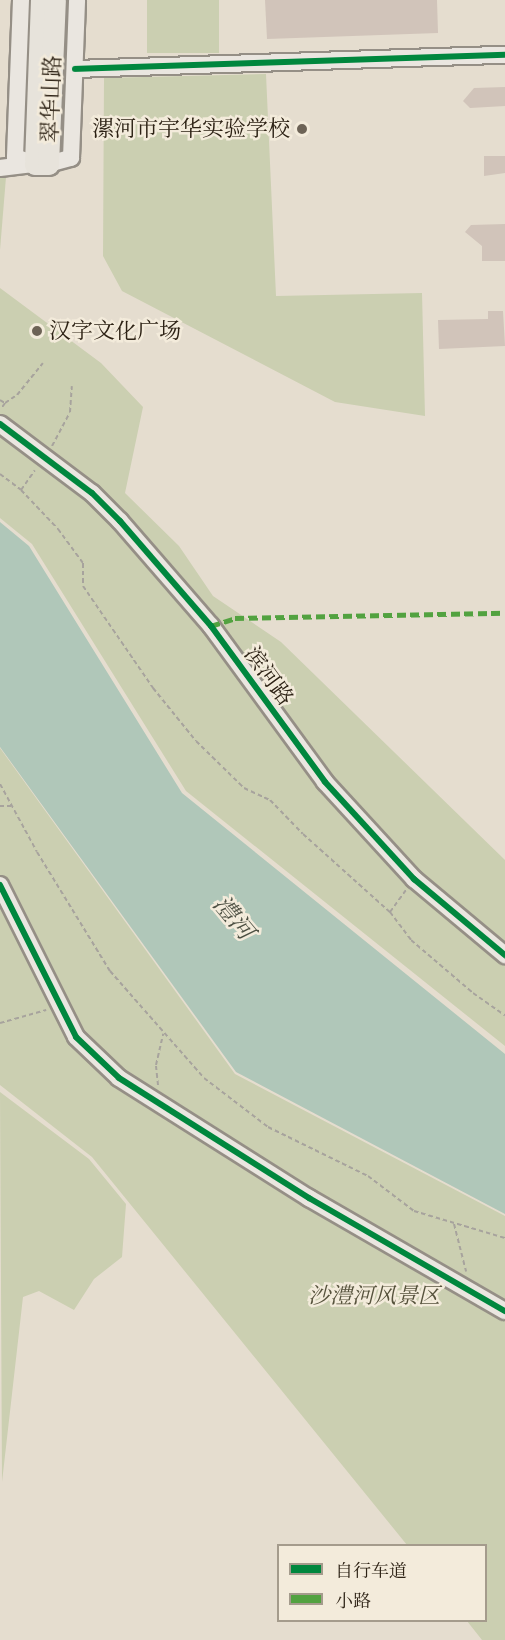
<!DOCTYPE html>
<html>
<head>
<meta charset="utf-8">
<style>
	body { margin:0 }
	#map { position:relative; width:505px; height:1640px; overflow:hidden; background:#e5ddcf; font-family:"IM FELL Great Primer","Noto Serif SC",serif }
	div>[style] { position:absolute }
	.green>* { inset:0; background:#cbcfb1 }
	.water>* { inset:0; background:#b0c7b9 }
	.building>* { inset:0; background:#d1c4ba }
	.path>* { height:2px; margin-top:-1px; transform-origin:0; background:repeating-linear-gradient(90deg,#a7a39d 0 4.5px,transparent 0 7.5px) }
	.roads { filter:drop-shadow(2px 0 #958f86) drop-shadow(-2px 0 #958f86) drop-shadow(0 2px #958f86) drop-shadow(0 -2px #958f86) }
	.minor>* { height:16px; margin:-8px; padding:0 8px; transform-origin:8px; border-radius:8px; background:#eae6e0 }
	.major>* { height:21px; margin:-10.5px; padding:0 10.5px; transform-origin:10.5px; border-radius:10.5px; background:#e7e3db }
	.quiet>* { height:4.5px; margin-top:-2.25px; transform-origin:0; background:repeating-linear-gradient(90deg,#52a240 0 9px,transparent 0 13.5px) }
	.cycleway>* { height:6px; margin:-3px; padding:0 3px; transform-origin:3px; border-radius:3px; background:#00873e }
	.dots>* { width:16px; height:16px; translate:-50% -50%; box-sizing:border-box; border:3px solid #f3ebdb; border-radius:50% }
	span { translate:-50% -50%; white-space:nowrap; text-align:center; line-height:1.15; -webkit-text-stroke:5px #f3ebdb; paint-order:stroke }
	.street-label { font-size:22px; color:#2d2215 }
	.poi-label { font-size:22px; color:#2d2215 }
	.right { translate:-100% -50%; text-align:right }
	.left { translate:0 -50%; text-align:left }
	.park-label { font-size:22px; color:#56523c; font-style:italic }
	.water-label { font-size:24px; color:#4e5144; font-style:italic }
	.legend { position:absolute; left:277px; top:1544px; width:210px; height:78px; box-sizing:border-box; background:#f3ebdb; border:2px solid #a49b8c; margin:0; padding:8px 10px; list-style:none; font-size:18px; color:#2d2215 }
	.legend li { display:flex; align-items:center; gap:12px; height:30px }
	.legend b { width:30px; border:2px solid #a49b8c }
</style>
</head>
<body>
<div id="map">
	<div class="green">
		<i style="clip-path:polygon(147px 0,219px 0,219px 53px,147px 53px)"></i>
		<i style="clip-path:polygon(266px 74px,276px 296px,422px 293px,425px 416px,335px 402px,122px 291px,103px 256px,104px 78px)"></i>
		<i style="clip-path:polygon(0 177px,6px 177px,0 250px)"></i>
		<i style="clip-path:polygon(0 288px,101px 363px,143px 407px,125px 493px,179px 546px,213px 596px,281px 642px,505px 860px,505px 1046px,186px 791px,32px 544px,0 518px)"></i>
		<i style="clip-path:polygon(0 748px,235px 1074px,505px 1216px,505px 1640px,482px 1640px,467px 1621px,486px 1620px,486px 1546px,407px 1545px,92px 1157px,0 1085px)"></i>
		<i style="clip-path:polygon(0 1092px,89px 1159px,126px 1204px,122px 1257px,94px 1279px,74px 1310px,39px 1291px,23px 1297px,2px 1482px)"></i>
	</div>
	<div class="water">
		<i style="clip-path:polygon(0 522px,29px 546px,182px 793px,505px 1054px,505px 1214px,236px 1072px,0 747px)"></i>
	</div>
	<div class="building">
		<i style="clip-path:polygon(265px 0,437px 0,438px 33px,267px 39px)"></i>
		<i style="clip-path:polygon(505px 87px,505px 106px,470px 108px,463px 101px,474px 88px)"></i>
		<i style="clip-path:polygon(484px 156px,505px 156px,505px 173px,484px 176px)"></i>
		<i style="clip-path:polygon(505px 224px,505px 261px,482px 261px,482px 246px,465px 232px,471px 225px)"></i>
		<i style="clip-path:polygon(488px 311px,503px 311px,505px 346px,439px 349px,438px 320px,488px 319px)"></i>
	</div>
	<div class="path">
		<i style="left:0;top:400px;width:6px;rotate:31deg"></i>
		<i style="left:5px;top:403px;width:7px;rotate:124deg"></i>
		<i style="left:5px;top:403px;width:14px;rotate:-34deg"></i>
		<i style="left:17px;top:395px;width:41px;rotate:-50.9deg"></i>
		<i style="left:52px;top:446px;width:38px;rotate:-62deg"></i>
		<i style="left:70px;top:412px;width:26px;rotate:-86deg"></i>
		<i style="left:0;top:474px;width:26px;rotate:37deg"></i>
		<i style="left:21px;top:490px;width:54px;rotate:46.5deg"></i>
		<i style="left:58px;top:529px;width:42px;rotate:53.7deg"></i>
		<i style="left:83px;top:563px;width:23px;rotate:90deg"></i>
		<i style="left:83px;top:586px;width:124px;rotate:55.5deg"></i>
		<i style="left:153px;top:688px;width:68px;rotate:50.9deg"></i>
		<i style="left:196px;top:741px;width:67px;rotate:44.4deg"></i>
		<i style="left:244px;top:788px;width:29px;rotate:25deg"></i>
		<i style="left:270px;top:800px;width:47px;rotate:45.9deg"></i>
		<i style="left:303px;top:834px;width:117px;rotate:41.9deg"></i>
		<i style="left:390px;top:912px;width:35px;rotate:53deg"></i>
		<i style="left:411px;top:940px;width:82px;rotate:40.5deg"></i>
		<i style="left:473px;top:993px;width:39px;rotate:35deg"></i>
		<i style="left:21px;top:490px;width:24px;rotate:-55deg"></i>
		<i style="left:0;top:784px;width:77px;rotate:61.4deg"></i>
		<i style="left:37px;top:852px;width:140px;rotate:58.5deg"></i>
		<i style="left:110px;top:971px;width:142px;rotate:48.7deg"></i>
		<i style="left:204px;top:1078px;width:81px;rotate:37.4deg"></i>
		<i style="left:268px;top:1127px;width:111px;rotate:26.1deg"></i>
		<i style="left:368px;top:1176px;width:58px;rotate:37.3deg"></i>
		<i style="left:414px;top:1211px;width:95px;rotate:16.5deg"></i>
		<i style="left:0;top:806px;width:11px"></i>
		<i style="left:390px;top:912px;width:27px;rotate:-54deg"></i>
		<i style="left:0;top:1023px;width:48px;rotate:-15.8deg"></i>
		<i style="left:158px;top:1085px;width:20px;rotate:-96deg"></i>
		<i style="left:156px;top:1065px;width:32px;rotate:-77deg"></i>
		<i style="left:454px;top:1224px;width:49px;rotate:75.7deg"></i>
	</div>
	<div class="roads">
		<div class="minor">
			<i style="left:21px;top:0;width:157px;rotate:92.2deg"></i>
			<i style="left:15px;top:157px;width:21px;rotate:19deg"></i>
			<i style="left:75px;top:69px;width:430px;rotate:-1.9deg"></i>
			<i style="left:48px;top:164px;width:24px;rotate:-15deg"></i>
			<i style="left:71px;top:158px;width:158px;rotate:-87.8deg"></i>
			<i style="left:0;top:168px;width:31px;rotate:-7deg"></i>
			<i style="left:0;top:424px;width:115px;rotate:36.9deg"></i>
			<i style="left:92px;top:493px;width:40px;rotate:45deg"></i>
			<i style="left:120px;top:521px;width:139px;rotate:49.1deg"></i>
			<i style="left:211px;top:626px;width:193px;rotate:53.8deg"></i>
			<i style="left:325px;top:782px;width:132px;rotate:47.5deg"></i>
			<i style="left:414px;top:879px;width:119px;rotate:39.9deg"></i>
			<i style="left:0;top:885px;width:170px;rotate:63.4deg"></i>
			<i style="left:76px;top:1037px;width:59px;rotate:43.6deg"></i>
			<i style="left:119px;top:1078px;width:225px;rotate:32.3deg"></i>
			<i style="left:309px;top:1198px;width:226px;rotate:30deg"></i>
		</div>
		<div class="major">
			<i style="left:41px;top:0;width:164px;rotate:92.1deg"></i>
			<i style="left:35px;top:164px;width:13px"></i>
			<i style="left:48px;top:164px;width:164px;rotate:-87.6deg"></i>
		</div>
	</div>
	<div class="quiet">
		<i style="left:211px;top:626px;width:25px;rotate:-18deg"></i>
		<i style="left:235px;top:618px;width:270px;rotate:-1.1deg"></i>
	</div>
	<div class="cycleway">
		<i style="left:75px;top:69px;width:430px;rotate:-1.9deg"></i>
		<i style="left:0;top:424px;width:115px;rotate:36.9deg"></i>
		<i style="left:92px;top:493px;width:40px;rotate:45deg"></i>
		<i style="left:120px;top:521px;width:139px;rotate:49.1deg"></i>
		<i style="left:211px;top:626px;width:193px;rotate:53.8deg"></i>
		<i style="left:325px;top:782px;width:132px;rotate:47.5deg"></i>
		<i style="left:414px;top:879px;width:119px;rotate:39.9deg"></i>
		<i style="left:0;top:885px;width:170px;rotate:63.4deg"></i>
		<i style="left:76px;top:1037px;width:59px;rotate:43.6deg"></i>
		<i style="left:119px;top:1078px;width:225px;rotate:32.3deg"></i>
		<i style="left:309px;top:1198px;width:226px;rotate:30deg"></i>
	</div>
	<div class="dots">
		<i style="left:302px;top:129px;background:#6d6356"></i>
		<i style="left:37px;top:331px;background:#6d6356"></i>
	</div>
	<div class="street-label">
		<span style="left:51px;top:99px;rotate:-88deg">翠华山路</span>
		<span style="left:269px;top:676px;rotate:54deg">滨河路</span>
	</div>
	<div class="poi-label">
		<span class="right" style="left:290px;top:129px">漯河市宇华实验学校</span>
		<span class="left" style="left:49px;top:331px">汉字文化广场</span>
	</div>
	<div class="park-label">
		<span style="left:374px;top:1296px">沙澧河风景区</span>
	</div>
	<div class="water-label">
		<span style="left:233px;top:918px;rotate:50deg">澧河</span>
	</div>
	<ul class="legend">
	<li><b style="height:8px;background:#00873e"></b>自行车道</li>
	<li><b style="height:8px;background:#52a240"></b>小路</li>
	</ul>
</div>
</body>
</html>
